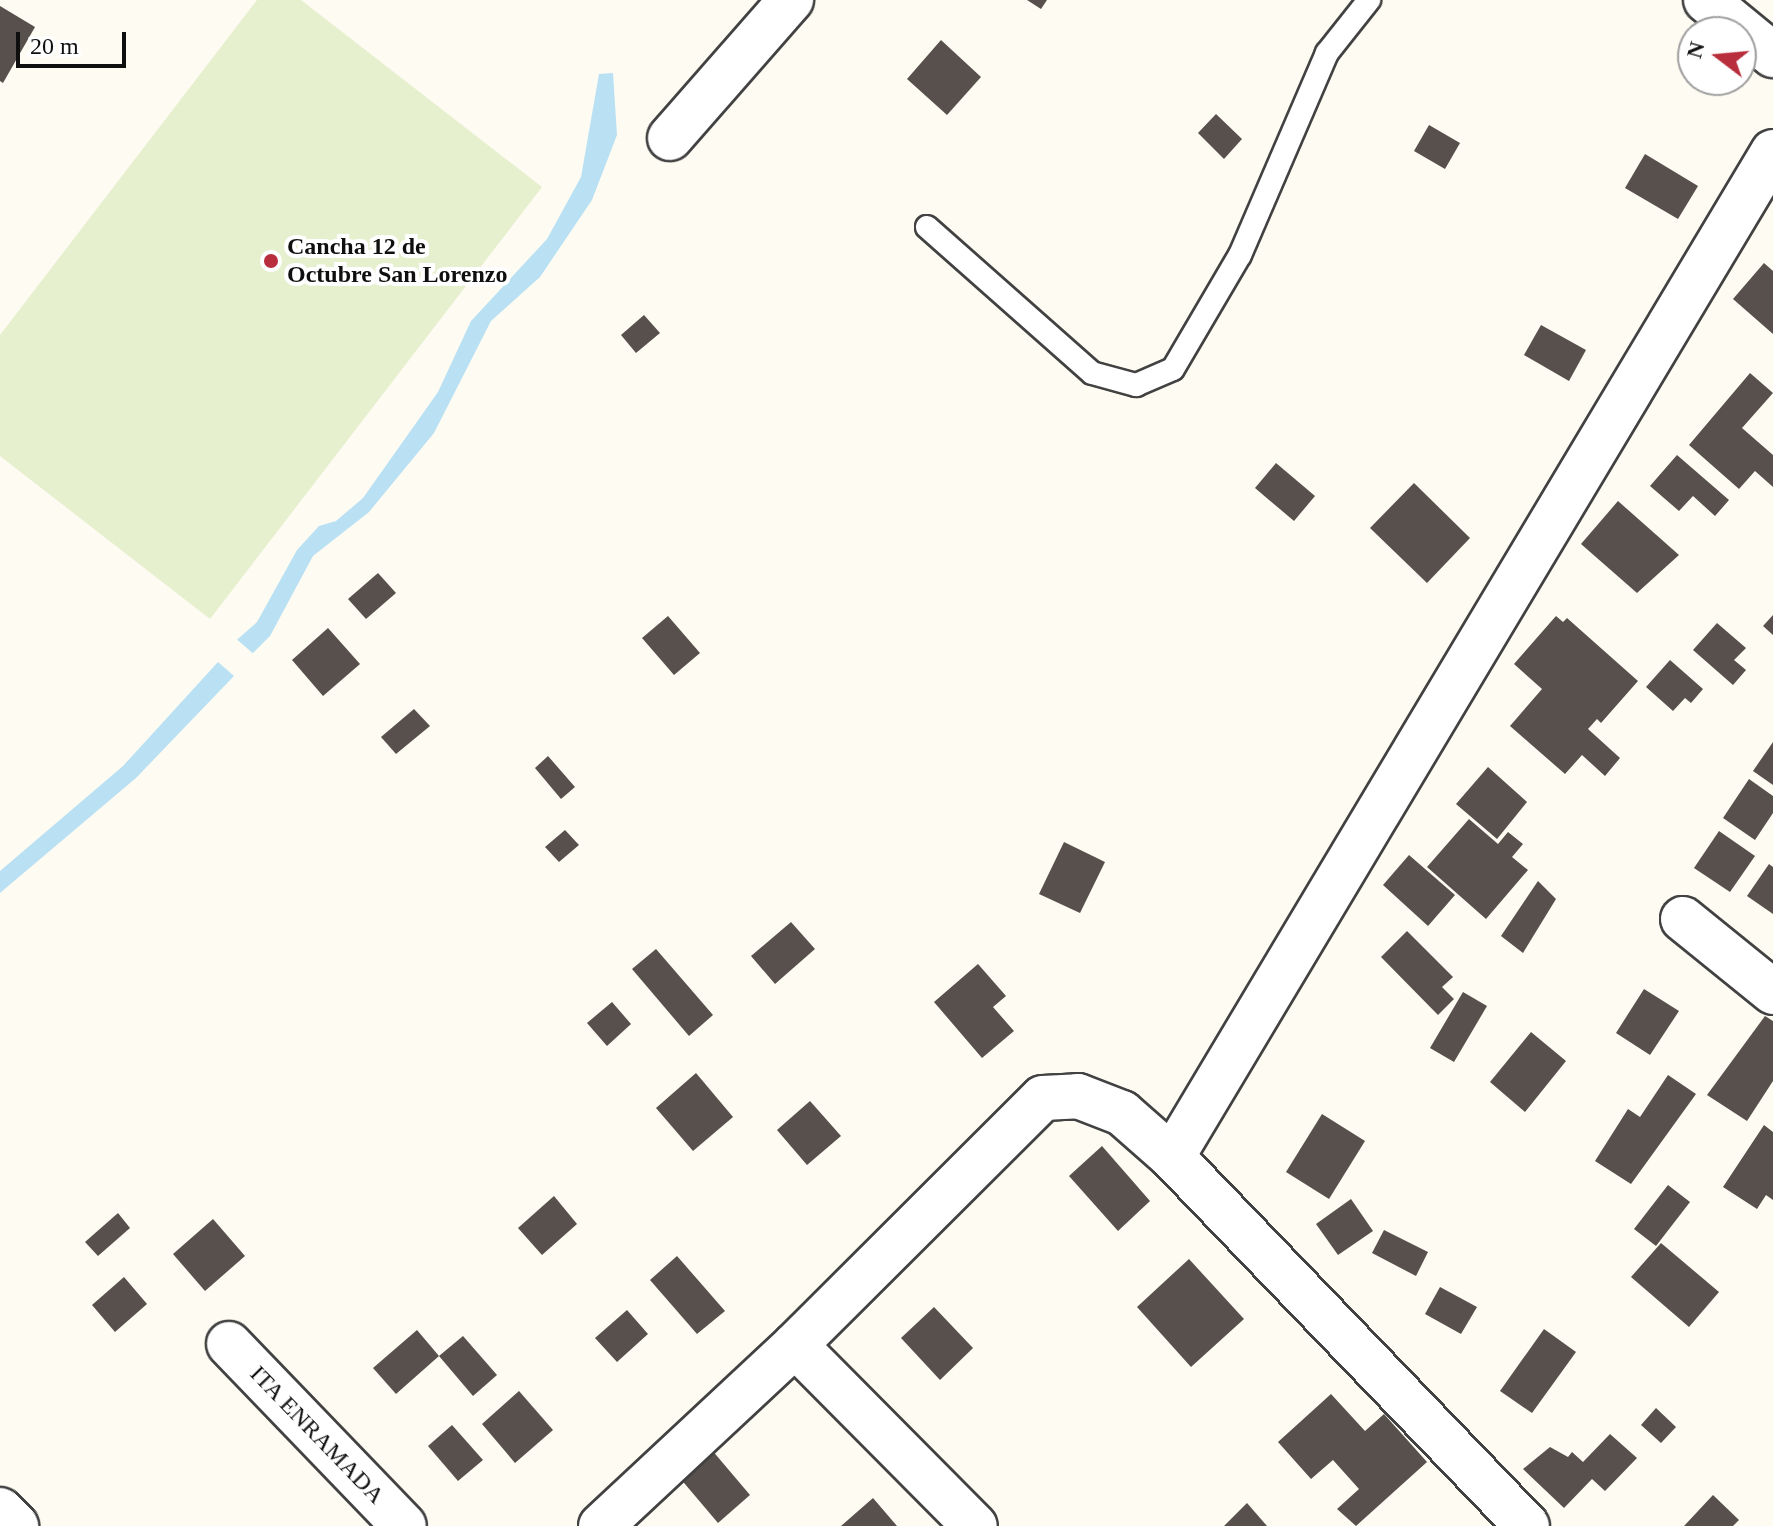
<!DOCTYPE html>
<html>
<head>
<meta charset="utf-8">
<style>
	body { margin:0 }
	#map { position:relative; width:1773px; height:1526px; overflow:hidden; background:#fefbf2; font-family:Georgia,serif }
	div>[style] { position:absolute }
	.pitch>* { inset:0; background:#e6efce }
	.water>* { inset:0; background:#b9e1f3 }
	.pier>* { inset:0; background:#fefbf2 }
	.building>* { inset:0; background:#57504c }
	.roads { filter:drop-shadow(2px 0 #424242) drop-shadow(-2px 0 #424242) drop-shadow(0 2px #424242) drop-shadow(0 -2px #424242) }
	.lane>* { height:22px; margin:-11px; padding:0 11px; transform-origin:11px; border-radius:11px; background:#fff }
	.street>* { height:44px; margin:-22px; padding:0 22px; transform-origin:22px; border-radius:22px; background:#fff }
	.dots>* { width:22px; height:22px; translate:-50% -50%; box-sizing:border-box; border:4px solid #fff; border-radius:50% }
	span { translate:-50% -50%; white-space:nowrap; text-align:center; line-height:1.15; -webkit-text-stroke:8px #fff; paint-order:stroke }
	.poi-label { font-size:24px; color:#0f0f0f; font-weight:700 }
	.left { translate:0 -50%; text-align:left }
	.street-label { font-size:24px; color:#0f0f0f }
	.north { position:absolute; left:1677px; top:16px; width:80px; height:80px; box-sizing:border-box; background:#fff; border:2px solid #9f9f9f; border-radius:50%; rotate:286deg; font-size:22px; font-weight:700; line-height:32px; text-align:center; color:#0f0f0f }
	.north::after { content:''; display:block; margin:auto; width:28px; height:36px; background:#b92e3d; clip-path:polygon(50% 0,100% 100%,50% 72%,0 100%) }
	.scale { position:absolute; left:16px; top:32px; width:110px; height:36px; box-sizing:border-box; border:4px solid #0f0f0f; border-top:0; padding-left:10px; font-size:24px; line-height:28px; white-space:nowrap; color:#0f0f0f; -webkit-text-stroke:6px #fff; paint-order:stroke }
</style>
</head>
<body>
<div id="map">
	<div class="pitch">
		<i style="clip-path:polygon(257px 0,301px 0,542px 187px,210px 619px,0 456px,0 335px)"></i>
	</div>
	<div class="water">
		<i style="clip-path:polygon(613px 73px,617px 135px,592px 200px,540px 277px,491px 321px,434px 433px,369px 512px,313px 556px,270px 636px,248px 658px,231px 645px,257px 622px,297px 550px,319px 526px,336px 521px,363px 498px,438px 392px,471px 321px,547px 239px,581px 177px,599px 74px)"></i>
		<i style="clip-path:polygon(218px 662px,234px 676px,136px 778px,0 893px,0 871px,123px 766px)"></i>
	</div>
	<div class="pier">
		<i style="clip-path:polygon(234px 637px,256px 656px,251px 661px,228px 647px)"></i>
	</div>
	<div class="building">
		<i style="clip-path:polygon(1027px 0,1047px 0,1041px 9px)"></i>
		<i style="clip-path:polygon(0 6px,35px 27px,3px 83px,0 81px)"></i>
		<i style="clip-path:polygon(941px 40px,981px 77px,947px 115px,907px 79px)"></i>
		<i style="clip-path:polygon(1216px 114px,1242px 139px,1224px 159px,1198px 133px)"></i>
		<i style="clip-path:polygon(1429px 125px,1460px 143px,1445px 169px,1414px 151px)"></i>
		<i style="clip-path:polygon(1645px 154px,1698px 186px,1678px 219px,1625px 188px)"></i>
		<i style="clip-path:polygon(1764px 263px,1773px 271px,1773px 334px,1733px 299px)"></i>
		<i style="clip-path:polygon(644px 315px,660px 333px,636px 353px,621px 335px)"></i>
		<i style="clip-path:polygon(1541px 325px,1586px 350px,1569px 381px,1524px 355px)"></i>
		<i style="clip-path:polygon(1750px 373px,1773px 393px,1742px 428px,1773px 455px,1773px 487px,1755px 471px,1739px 489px,1689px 445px)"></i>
		<i style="clip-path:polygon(1677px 455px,1729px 500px,1715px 516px,1693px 496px,1679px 511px,1650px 486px)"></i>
		<i style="clip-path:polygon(1276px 463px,1315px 496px,1294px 521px,1255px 488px)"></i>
		<i style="clip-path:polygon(1414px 483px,1470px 538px,1427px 583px,1370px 528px)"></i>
		<i style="clip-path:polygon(1618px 501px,1679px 555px,1637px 593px,1581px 544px)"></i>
		<i style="clip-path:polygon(378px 573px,396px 593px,366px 619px,348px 599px)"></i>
		<i style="clip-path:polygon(1773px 615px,1773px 635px,1763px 626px)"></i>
		<i style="clip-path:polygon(668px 616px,700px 653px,674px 675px,642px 638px)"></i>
		<i style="clip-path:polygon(1556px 616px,1563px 622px,1567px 618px,1638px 681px,1601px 723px,1597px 719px,1588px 729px,1620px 758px,1605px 776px,1582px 755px,1565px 774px,1510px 726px,1542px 689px,1514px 664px)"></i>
		<i style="clip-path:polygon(1717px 623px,1746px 648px,1734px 660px,1746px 670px,1733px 685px,1693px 650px)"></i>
		<i style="clip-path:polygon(328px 628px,360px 664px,323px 696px,292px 660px)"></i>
		<i style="clip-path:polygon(1670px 660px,1703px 689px,1691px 703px,1685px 698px,1673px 711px,1646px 687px)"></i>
		<i style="clip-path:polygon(414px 709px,430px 726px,396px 754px,381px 737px)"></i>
		<i style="clip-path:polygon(1773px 742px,1773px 785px,1753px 771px)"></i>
		<i style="clip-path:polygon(548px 756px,575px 787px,561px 799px,535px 768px)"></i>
		<i style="clip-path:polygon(1488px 767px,1527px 802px,1497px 839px,1456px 804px)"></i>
		<i style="clip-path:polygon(1749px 779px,1773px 796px,1773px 813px,1755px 840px,1723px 818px)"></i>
		<i style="clip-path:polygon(1469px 819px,1498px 844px,1508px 832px,1523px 844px,1512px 857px,1528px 870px,1486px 919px,1427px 867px)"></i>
		<i style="clip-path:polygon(565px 830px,579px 845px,559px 862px,545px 847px)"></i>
		<i style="clip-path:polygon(1719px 831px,1755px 856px,1730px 892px,1694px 868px)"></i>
		<i style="clip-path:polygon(1064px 842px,1105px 862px,1080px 913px,1039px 894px)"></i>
		<i style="clip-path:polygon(1409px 855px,1455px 895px,1428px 926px,1383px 885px)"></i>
		<i style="clip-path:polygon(1769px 864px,1773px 867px,1773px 914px,1747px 896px)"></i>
		<i style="clip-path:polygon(1538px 881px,1556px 899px,1523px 953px,1501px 936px)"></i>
		<i style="clip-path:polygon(791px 922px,815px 949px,775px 984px,751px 956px)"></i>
		<i style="clip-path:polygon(1407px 931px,1453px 977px,1442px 987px,1454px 999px,1438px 1015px,1381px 957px)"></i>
		<i style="clip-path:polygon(656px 949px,713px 1015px,689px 1036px,632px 969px)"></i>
		<i style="clip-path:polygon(978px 964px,1006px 996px,993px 1007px,1014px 1031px,982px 1058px,934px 1002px)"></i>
		<i style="clip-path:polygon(1644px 989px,1679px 1011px,1650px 1055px,1616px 1033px)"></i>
		<i style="clip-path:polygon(1463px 992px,1487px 1006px,1454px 1062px,1430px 1048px)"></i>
		<i style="clip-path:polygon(612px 1002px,631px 1024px,607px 1046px,587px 1023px)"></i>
		<i style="clip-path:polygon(1765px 1016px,1773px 1021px,1773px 1081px,1747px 1121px,1707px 1095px)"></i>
		<i style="clip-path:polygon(1531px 1032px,1566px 1061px,1525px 1112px,1490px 1082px)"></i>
		<i style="clip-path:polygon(696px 1073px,733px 1117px,693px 1151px,656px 1108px)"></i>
		<i style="clip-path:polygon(1668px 1075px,1696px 1094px,1631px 1184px,1595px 1161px,1628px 1109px,1640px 1117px)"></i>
		<i style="clip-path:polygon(810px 1101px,841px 1136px,807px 1165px,777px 1130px)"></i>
		<i style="clip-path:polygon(1322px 1114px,1365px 1141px,1329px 1199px,1286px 1172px)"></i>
		<i style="clip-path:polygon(1764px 1125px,1773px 1132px,1773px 1200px,1766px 1195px,1757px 1209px,1723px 1187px)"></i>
		<i style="clip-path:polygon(1102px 1146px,1150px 1201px,1118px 1231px,1069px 1176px)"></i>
		<i style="clip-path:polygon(1668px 1185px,1690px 1202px,1656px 1246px,1634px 1229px)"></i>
		<i style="clip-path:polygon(554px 1196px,577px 1224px,542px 1255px,518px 1228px)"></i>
		<i style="clip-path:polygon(1351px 1199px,1373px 1231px,1338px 1255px,1316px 1224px)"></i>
		<i style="clip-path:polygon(118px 1213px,130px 1228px,98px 1256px,85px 1242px)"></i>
		<i style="clip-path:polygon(213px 1219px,245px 1256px,205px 1291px,173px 1254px)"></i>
		<i style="clip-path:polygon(1384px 1230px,1428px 1252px,1416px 1276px,1372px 1253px)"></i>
		<i style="clip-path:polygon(1661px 1243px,1719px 1292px,1689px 1327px,1631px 1277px)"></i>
		<i style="clip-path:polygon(677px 1256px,725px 1311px,697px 1334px,650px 1280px)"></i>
		<i style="clip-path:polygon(1189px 1259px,1244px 1319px,1191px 1367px,1137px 1307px)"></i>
		<i style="clip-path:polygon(124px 1277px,147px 1304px,115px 1332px,92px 1305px)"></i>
		<i style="clip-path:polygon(1440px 1287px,1477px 1307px,1461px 1334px,1425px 1314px)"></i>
		<i style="clip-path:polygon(934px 1307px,973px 1348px,940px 1380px,901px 1338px)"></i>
		<i style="clip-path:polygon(627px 1310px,648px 1334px,617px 1362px,595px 1338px)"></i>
		<i style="clip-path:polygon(1544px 1329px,1576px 1352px,1532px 1413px,1500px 1391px)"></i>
		<i style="clip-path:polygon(417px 1330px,439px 1356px,396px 1394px,373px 1368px)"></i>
		<i style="clip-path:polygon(463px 1336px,497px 1375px,473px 1396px,439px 1356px)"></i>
		<i style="clip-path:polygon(519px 1391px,553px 1430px,515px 1463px,482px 1424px)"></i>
		<i style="clip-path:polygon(1331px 1394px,1365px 1431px,1384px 1414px,1427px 1462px,1356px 1526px,1337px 1509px,1359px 1489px,1333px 1460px,1311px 1479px,1278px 1442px)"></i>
		<i style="clip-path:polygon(1656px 1408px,1676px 1427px,1661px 1443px,1641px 1425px)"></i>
		<i style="clip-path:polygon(452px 1425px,483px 1460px,458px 1481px,428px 1446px)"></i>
		<i style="clip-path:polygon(1610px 1434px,1637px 1458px,1605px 1491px,1592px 1479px,1564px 1508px,1523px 1469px,1550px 1447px,1568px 1457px,1572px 1452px,1583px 1462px)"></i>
		<i style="clip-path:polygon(711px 1449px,750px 1495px,718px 1523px,679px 1477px)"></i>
		<i style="clip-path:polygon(1713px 1495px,1739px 1520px,1733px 1526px,1684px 1526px)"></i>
		<i style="clip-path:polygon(873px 1498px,897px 1526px,841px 1526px)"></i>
		<i style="clip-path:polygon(1247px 1503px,1267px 1526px,1224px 1526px)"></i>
	</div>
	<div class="roads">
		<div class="lane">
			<i style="left:927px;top:227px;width:220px;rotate:41.5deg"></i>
			<i style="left:1092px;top:373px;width:46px;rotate:15.3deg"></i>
			<i style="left:1136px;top:385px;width:40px;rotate:-23.4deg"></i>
			<i style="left:1173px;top:369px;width:132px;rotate:-59.6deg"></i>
			<i style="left:1240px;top:255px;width:220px;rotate:-66.7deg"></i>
			<i style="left:1327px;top:53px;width:68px;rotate:-51.6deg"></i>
		</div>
		<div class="street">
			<i style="left:1706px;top:0;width:87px;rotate:39.4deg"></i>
			<i style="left:670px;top:138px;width:184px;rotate:-48.8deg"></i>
			<i style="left:1683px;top:919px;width:116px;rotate:39deg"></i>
			<i style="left:1172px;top:1157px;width:1171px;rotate:-59.12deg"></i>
			<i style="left:229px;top:1344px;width:252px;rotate:46.1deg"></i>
			<i style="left:795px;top:1345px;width:255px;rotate:45.2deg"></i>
			<i style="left:0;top:1510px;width:23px;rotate:45deg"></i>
			<i style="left:601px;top:1526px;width:265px;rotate:-43deg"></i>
			<i style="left:795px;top:1345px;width:350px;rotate:-44.9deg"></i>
			<i style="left:1043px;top:1098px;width:35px;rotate:-3deg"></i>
			<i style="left:1078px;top:1096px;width:47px;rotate:21.1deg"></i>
			<i style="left:1122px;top:1113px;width:67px;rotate:41.3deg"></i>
			<i style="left:1172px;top:1157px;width:512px;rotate:46.11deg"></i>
		</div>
	</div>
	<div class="dots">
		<i style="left:271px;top:261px;background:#b92e3d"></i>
	</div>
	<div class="poi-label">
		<span class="left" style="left:287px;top:261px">Cancha 12 de<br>Octubre San Lorenzo</span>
	</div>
	<div class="street-label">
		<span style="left:317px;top:1435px;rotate:46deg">ITA ENRAMADA</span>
	</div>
	<div class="north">N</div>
	<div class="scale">20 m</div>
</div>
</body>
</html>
